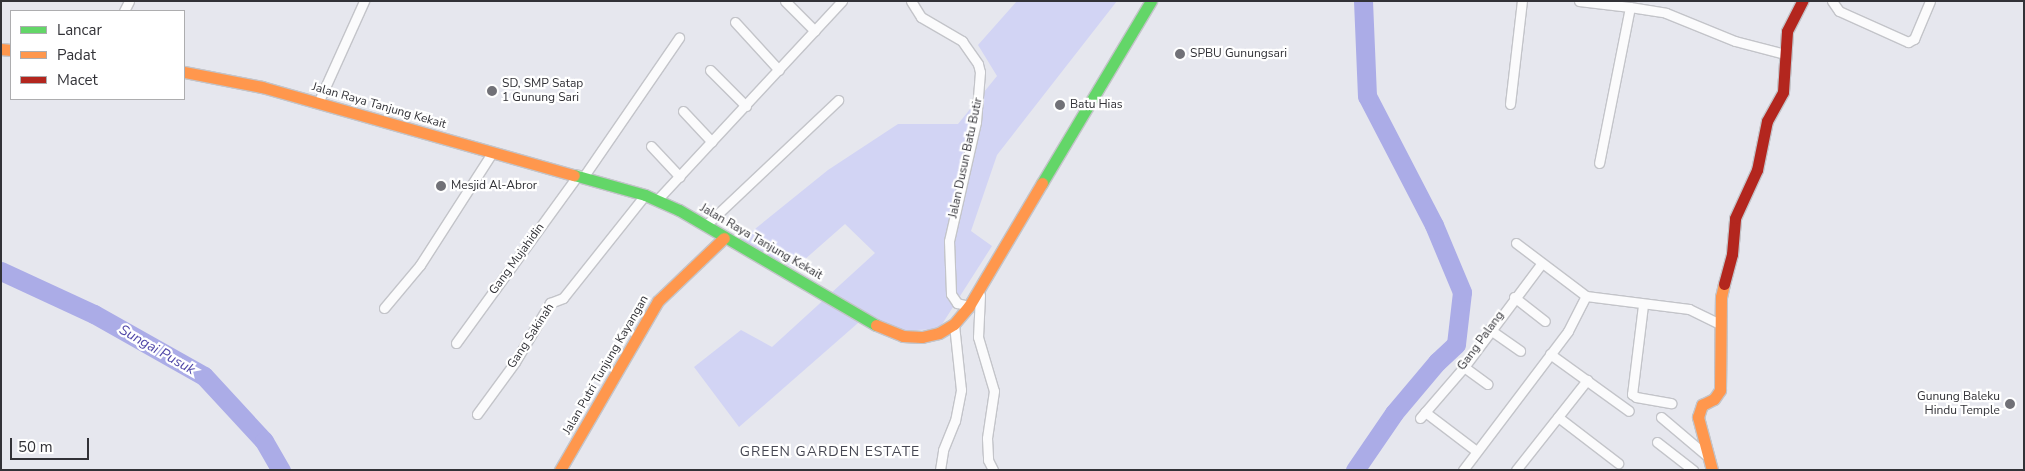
<!DOCTYPE html>
<html>
<head>
<meta charset="utf-8">
<style>
	body { margin:0 }
	#map { position:relative; width:2025px; height:471px; overflow:hidden; background:#e6e7ee; font-family:"Nunito Sans",sans-serif }
	div>[style] { position:absolute }
	.green>* { inset:0; background:#d2d4f4 }
	.river>* { height:19px; margin:-9.5px; padding:0 9.5px; transform-origin:9.5px; border-radius:9.5px; background:#abace7 }
	.roads { filter:drop-shadow(1px 0 #c3c4c9) drop-shadow(-1px 0 #c3c4c9) drop-shadow(0 1px #c3c4c9) drop-shadow(0 -1px #c3c4c9) }
	.street>* { height:9px; margin:-4.5px; padding:0 4.5px; transform-origin:4.5px; border-radius:4.5px; background:#fbfbfc }
	.fast>* { height:11px; margin:-5.5px; padding:0 5.5px; transform-origin:5.5px; border-radius:5.5px; background:#63d668 }
	.slow>* { height:11px; margin:-5.5px; padding:0 5.5px; transform-origin:5.5px; border-radius:5.5px; background:#ff974d }
	.jam>* { height:11px; margin:-5.5px; padding:0 5.5px; transform-origin:5.5px; border-radius:5.5px; background:#b3261e }
	.dots>* { width:14px; height:14px; translate:-50% -50%; box-sizing:border-box; border:2px solid #fff; border-radius:50% }
	span { translate:-50% -50%; white-space:nowrap; text-align:center; line-height:1.15; -webkit-text-stroke:4.5px #fff; paint-order:stroke }
	.poi-label { font-size:12px; color:#323237 }
	.left { translate:0 -50%; text-align:left }
	.right { translate:-100% -50%; text-align:right }
	.street-label { font-size:12px; color:#323237 }
	.water-label { font-size:14px; color:#4f46a7; font-style:italic }
	.neighbourhood-label { font-size:14px; color:#464752; letter-spacing:1px }
	.frame { position:absolute; inset:0; border:2px solid #323237; pointer-events:none }
	.legend { position:absolute; left:10px; top:10px; width:175px; height:90px; box-sizing:border-box; background:#fff; border:1px solid #adadaf; margin:0; padding:6px 9px; list-style:none; font-size:15px; color:#323237 }
	.legend li { display:flex; align-items:center; gap:10px; height:25px }
	.legend b { width:25px; border:1px solid #adadaf }
	.scale { position:absolute; left:10px; top:438px; width:79px; height:22px; box-sizing:border-box; border:2px solid #323237; border-top:0; padding-left:6px; font-size:15px; line-height:18px; white-space:nowrap; color:#323237; -webkit-text-stroke:4px #fff; paint-order:stroke }
</style>
</head>
<body>
<div id="map">
	<div class="green">
		<i style="clip-path:polygon(1017px 1px,1117px 1px,997px 155px,971px 231px,992px 246px,939px 329px,893px 331px,866px 316px,739px 427px,694px 367px,741px 330px,772px 347px,875px 253px,845px 224px,795px 268px,740px 241px,828px 170px,898px 124px,958px 124px,997px 76px,978px 45px)"></i>
	</div>
	<div class="river">
		<i style="left:1px;top:271px;width:102px;rotate:24.8deg"></i>
		<i style="left:94px;top:314px;width:126px;rotate:29.4deg"></i>
		<i style="left:204px;top:376px;width:88px;rotate:47.3deg"></i>
		<i style="left:264px;top:441px;width:34px;rotate:60deg"></i>
		<i style="left:1355px;top:470px;width:69px;rotate:-55.6deg"></i>
		<i style="left:1394px;top:413px;width:67px;rotate:-49.9deg"></i>
		<i style="left:1437px;top:362px;width:26px;rotate:-43deg"></i>
		<i style="left:1456px;top:344px;width:52px;rotate:-83.4deg"></i>
		<i style="left:1462px;top:292px;width:73px;rotate:-112.7deg"></i>
		<i style="left:1434px;top:225px;width:145px;rotate:-117.4deg"></i>
		<i style="left:1367px;top:96px;width:95px;rotate:-92.4deg"></i>
	</div>
	<div class="roads">
		<div class="street">
			<i style="left:785px;top:1px;width:42px;rotate:45deg"></i>
			<i style="left:911px;top:1px;width:19px;rotate:58deg"></i>
			<i style="left:921px;top:17px;width:48px;rotate:30.3deg"></i>
			<i style="left:962px;top:41px;width:28px;rotate:55deg"></i>
			<i style="left:978px;top:64px;width:8px;rotate:76deg"></i>
			<i style="left:980px;top:72px;width:50px;rotate:94.6deg"></i>
			<i style="left:976px;top:122px;width:122px;rotate:102.8deg"></i>
			<i style="left:949px;top:241px;width:53px;rotate:87.8deg"></i>
			<i style="left:951px;top:294px;width:11px;rotate:56deg"></i>
			<i style="left:957px;top:303px;width:12px;rotate:14deg"></i>
			<i style="left:1579px;top:1px;width:51px;rotate:6.7deg"></i>
			<i style="left:1630px;top:7px;width:159px;rotate:101.2deg"></i>
			<i style="left:1832px;top:1px;width:12px;rotate:55deg"></i>
			<i style="left:1839px;top:11px;width:76px;rotate:24.2deg"></i>
			<i style="left:1908px;top:42px;width:7px;rotate:-27deg"></i>
			<i style="left:1914px;top:39px;width:41px;rotate:-67.2deg"></i>
			<i style="left:1630px;top:7px;width:36px;rotate:9deg"></i>
			<i style="left:1666px;top:13px;width:74px;rotate:22.1deg"></i>
			<i style="left:1735px;top:41px;width:52px;rotate:14.6deg"></i>
			<i style="left:124px;top:11px;width:11px;rotate:-63deg"></i>
			<i style="left:735px;top:22px;width:65px;rotate:47.5deg"></i>
			<i style="left:710px;top:70px;width:51px;rotate:45deg"></i>
			<i style="left:318px;top:103px;width:112px;rotate:-65.7deg"></i>
			<i style="left:1510px;top:104px;width:104px;rotate:-83.4deg"></i>
			<i style="left:683px;top:111px;width:42px;rotate:46.9deg"></i>
			<i style="left:651px;top:146px;width:42px;rotate:46.9deg"></i>
			<i style="left:584px;top:176px;width:168px;rotate:-55.5deg"></i>
			<i style="left:657px;top:200px;width:272px;rotate:-47.1deg"></i>
			<i style="left:706px;top:225px;width:182px;rotate:-43.4deg"></i>
			<i style="left:1516px;top:243px;width:88px;rotate:37.1deg"></i>
			<i style="left:1586px;top:296px;width:104px;rotate:7.2deg"></i>
			<i style="left:1689px;top:309px;width:34px;rotate:26deg"></i>
			<i style="left:980px;top:295px;width:42px;rotate:92.7deg"></i>
			<i style="left:978px;top:337px;width:56px;rotate:73.5deg"></i>
			<i style="left:994px;top:391px;width:48px;rotate:98.5deg"></i>
			<i style="left:987px;top:438px;width:22px;rotate:87deg"></i>
			<i style="left:988px;top:460px;width:11px;rotate:63deg"></i>
			<i style="left:1514px;top:297px;width:39px;rotate:38deg"></i>
			<i style="left:1643px;top:305px;width:90px;rotate:97deg"></i>
			<i style="left:1632px;top:394px;width:5px;rotate:37deg"></i>
			<i style="left:1636px;top:397px;width:36px;rotate:10deg"></i>
			<i style="left:384px;top:308px;width:56px;rotate:-50.1deg"></i>
			<i style="left:420px;top:265px;width:133px;rotate:-57.3deg"></i>
			<i style="left:1489px;top:329px;width:38px;rotate:35deg"></i>
			<i style="left:456px;top:343px;width:208px;rotate:-54deg"></i>
			<i style="left:1550px;top:354px;width:97px;rotate:35.8deg"></i>
			<i style="left:1464px;top:367px;width:29px;rotate:36deg"></i>
			<i style="left:1425px;top:412px;width:63px;rotate:37.2deg"></i>
			<i style="left:477px;top:414px;width:64px;rotate:-53.8deg"></i>
			<i style="left:515px;top:362px;width:69px;rotate:-59.3deg"></i>
			<i style="left:550px;top:303px;width:14px;rotate:-21deg"></i>
			<i style="left:563px;top:298px;width:132px;rotate:-51.5deg"></i>
			<i style="left:1558px;top:417px;width:76px;rotate:37.5deg"></i>
			<i style="left:1661px;top:417px;width:59px;rotate:40.2deg"></i>
			<i style="left:1420px;top:418px;width:67px;rotate:-49.2deg"></i>
			<i style="left:1464px;top:367px;width:129px;rotate:-53.2deg"></i>
			<i style="left:1657px;top:442px;width:46px;rotate:37.9deg"></i>
			<i style="left:940px;top:470px;width:20px;rotate:-81deg"></i>
			<i style="left:943px;top:450px;width:31px;rotate:-68deg"></i>
			<i style="left:955px;top:421px;width:32px;rotate:-79deg"></i>
			<i style="left:961px;top:390px;width:66px;rotate:-96.1deg"></i>
			<i style="left:1463px;top:470px;width:174px;rotate:-52.9deg"></i>
			<i style="left:1568px;top:331px;width:39px;rotate:-63deg"></i>
			<i style="left:1516px;top:470px;width:115px;rotate:-51.7deg"></i>
		</div>
		<div class="fast">
			<i style="left:574px;top:175px;width:74px;rotate:15.7deg"></i>
			<i style="left:645px;top:195px;width:37px;rotate:24deg"></i>
			<i style="left:679px;top:210px;width:228px;rotate:30.3deg"></i>
			<i style="left:1042px;top:183px;width:212px;rotate:-59.1deg"></i>
		</div>
		<div class="slow">
			<i style="left:1px;top:49px;width:10px;rotate:6deg"></i>
			<i style="left:184px;top:72px;width:79px;rotate:10.9deg"></i>
			<i style="left:262px;top:87px;width:324px;rotate:15.8deg"></i>
			<i style="left:876px;top:325px;width:29px;rotate:22deg"></i>
			<i style="left:903px;top:336px;width:19px;rotate:3deg"></i>
			<i style="left:922px;top:337px;width:17px;rotate:-13deg"></i>
			<i style="left:939px;top:333px;width:17px;rotate:-31deg"></i>
			<i style="left:954px;top:324px;width:23px;rotate:-50deg"></i>
			<i style="left:969px;top:306px;width:143px;rotate:-59.3deg"></i>
			<i style="left:560px;top:470px;width:195px;rotate:-59.9deg"></i>
			<i style="left:658px;top:301px;width:91px;rotate:-43.7deg"></i>
			<i style="left:1712px;top:470px;width:55px;rotate:-104.8deg"></i>
			<i style="left:1698px;top:417px;width:13px;rotate:-72deg"></i>
			<i style="left:1702px;top:405px;width:13px;rotate:-27deg"></i>
			<i style="left:1714px;top:399px;width:11px;rotate:-56deg"></i>
			<i style="left:1720px;top:390px;width:93px;rotate:-89.4deg"></i>
			<i style="left:1721px;top:297px;width:13px;rotate:-77deg"></i>
		</div>
		<div class="jam">
			<i style="left:1724px;top:284px;width:31px;rotate:-75deg"></i>
			<i style="left:1732px;top:254px;width:36px;rotate:-85deg"></i>
			<i style="left:1735px;top:218px;width:53px;rotate:-65.4deg"></i>
			<i style="left:1757px;top:170px;width:50px;rotate:-78.5deg"></i>
			<i style="left:1767px;top:121px;width:33px;rotate:-61deg"></i>
			<i style="left:1783px;top:92px;width:61px;rotate:-86.2deg"></i>
			<i style="left:1787px;top:31px;width:34px;rotate:-63deg"></i>
		</div>
	</div>
	<div class="dots">
		<i style="left:1180px;top:54px;background:#717177"></i>
		<i style="left:492px;top:91px;background:#717177"></i>
		<i style="left:1060px;top:105px;background:#717177"></i>
		<i style="left:441px;top:186px;background:#717177"></i>
		<i style="left:2010px;top:404px;background:#717177"></i>
	</div>
	<div class="poi-label">
		<span class="left" style="left:1190px;top:54px">SPBU Gunungsari</span>
		<span class="left" style="left:502px;top:91px">SD, SMP Satap<br>1 Gunung Sari</span>
		<span class="left" style="left:1070px;top:105px">Batu Hias</span>
		<span class="left" style="left:451px;top:186px">Mesjid Al-Abror</span>
		<span class="right" style="left:2000px;top:404px">Gunung Baleku<br>Hindu Temple</span>
	</div>
	<div class="street-label">
		<span style="left:379px;top:106px;rotate:16deg">Jalan Raya Tanjung Kekait</span>
		<span style="left:966px;top:158px;rotate:-78deg">Jalan Dusun Batu Butir</span>
		<span style="left:761px;top:242px;rotate:30deg">Jalan Raya Tanjung Kekait</span>
		<span style="left:517px;top:259px;rotate:-54deg">Gang Mujahidin</span>
		<span style="left:531px;top:336px;rotate:-57deg">Gang Sakinah</span>
		<span style="left:1481px;top:341px;rotate:-54deg">Gang Palang</span>
		<span style="left:606px;top:365px;rotate:-60deg">Jalan Putri Tunjung Kayangan</span>
	</div>
	<div class="water-label">
		<span style="left:157px;top:350px;rotate:30deg">Sungai Pusuk</span>
	</div>
	<div class="neighbourhood-label">
		<span style="left:830px;top:452px">GREEN GARDEN ESTATE</span>
	</div>
	<div class="frame"></div>
	<ul class="legend">
	<li><b style="height:6px;background:#63d668"></b>Lancar</li>
	<li><b style="height:6px;background:#ff974d"></b>Padat</li>
	<li><b style="height:6px;background:#b3261e"></b>Macet</li>
	</ul>
	<div class="scale">50 m</div>
</div>
</body>
</html>
